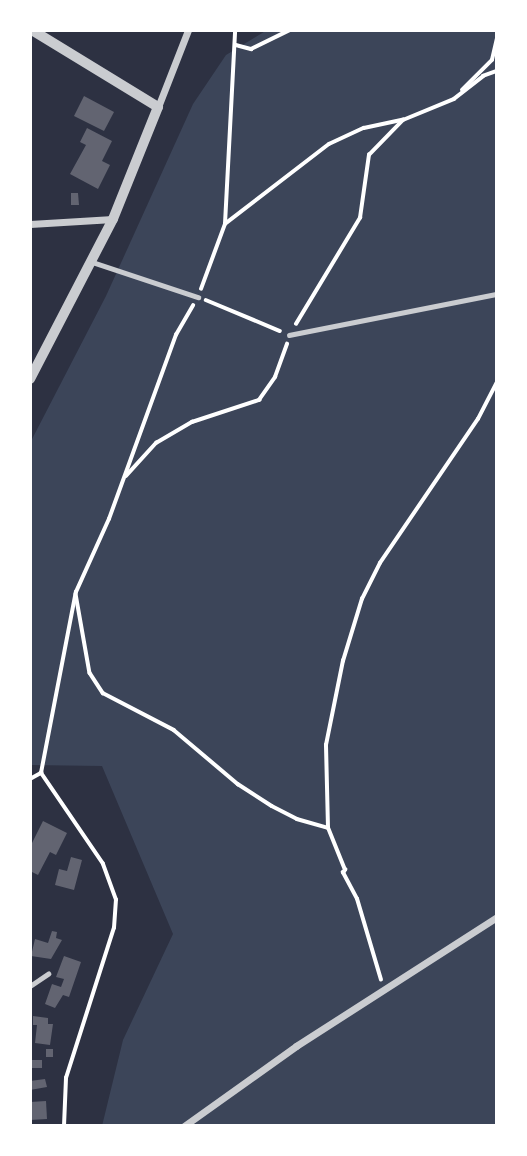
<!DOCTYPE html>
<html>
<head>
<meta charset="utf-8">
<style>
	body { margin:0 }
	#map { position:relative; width:527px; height:1156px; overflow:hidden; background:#2d3142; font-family:"PT Serif",serif }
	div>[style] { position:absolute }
	.green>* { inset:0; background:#3c4559 }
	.building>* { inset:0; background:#626471 }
	.path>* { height:3.5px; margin:-1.75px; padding:0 1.75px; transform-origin:1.75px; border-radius:1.75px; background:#fff }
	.service>* { height:4.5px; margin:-2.25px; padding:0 2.25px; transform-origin:2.25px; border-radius:2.25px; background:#caccd0 }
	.minor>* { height:7px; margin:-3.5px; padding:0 3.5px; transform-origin:3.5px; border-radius:3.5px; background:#caccd0 }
	.tertiary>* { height:10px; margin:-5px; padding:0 5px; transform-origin:5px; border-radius:5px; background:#caccd0 }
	span { translate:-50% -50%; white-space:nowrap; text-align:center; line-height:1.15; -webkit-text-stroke:7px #fff; paint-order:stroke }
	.frame { position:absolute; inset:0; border:32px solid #fff; pointer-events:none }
</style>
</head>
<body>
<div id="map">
	<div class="green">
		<i style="clip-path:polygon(267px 30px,497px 30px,497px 1126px,102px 1126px,123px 1040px,173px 934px,102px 766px,30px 765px,30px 443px,106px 296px,193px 104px,226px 55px)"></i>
	</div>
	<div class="building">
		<i style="clip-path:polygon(84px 96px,114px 112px,104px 131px,74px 116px)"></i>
		<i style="clip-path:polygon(87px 128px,112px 141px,102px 161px,110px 165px,98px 189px,70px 174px,86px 145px,80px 142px)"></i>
		<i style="clip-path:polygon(71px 193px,78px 193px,79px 205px,71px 205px)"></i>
		<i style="clip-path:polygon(43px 821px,67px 833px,56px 855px,50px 852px,38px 875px,30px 871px,30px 847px)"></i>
		<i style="clip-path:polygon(71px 857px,82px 860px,74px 890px,55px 885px,59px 869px,67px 871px)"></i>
		<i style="clip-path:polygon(52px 931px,57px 932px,56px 938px,62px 940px,51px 959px,31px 956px,35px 939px,48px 943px)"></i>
		<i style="clip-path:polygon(64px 956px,81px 962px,69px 997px,63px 995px,55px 1008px,45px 1004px,52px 984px,61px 987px,64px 979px,56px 977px)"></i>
		<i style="clip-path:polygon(33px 1016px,48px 1018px,48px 1024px,53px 1024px,50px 1045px,35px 1043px,37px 1025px,33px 1025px)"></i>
		<i style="clip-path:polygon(46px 1049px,53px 1049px,53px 1057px,46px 1057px)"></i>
		<i style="clip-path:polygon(31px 1060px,42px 1060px,42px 1068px,31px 1068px)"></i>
		<i style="clip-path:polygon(45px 1079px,47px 1087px,30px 1090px,30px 1081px)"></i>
		<i style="clip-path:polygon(46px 1101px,47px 1119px,30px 1120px,30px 1102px)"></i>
	</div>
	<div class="path">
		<i style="left:236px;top:45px;width:16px;rotate:15deg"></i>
		<i style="left:251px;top:49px;width:43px;rotate:-26deg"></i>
		<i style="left:462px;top:90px;width:42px;rotate:-45deg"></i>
		<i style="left:492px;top:60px;width:22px;rotate:-77deg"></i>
		<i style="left:225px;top:224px;width:131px;rotate:-37.6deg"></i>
		<i style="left:329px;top:144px;width:38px;rotate:-25deg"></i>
		<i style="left:364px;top:128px;width:40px;rotate:-12deg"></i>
		<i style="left:403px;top:120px;width:55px;rotate:-22.4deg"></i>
		<i style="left:454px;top:99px;width:37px;rotate:-38deg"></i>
		<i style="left:483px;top:76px;width:15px;rotate:-20deg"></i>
		<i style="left:201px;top:289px;width:69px;rotate:-69.7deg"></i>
		<i style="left:225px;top:224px;width:194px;rotate:-87deg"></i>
		<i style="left:206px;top:300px;width:80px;rotate:22.7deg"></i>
		<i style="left:296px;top:324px;width:124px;rotate:-58.9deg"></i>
		<i style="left:360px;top:218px;width:64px;rotate:-81.9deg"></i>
		<i style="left:369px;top:155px;width:49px;rotate:-45.8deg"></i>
		<i style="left:126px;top:476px;width:45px;rotate:-47.7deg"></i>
		<i style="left:156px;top:443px;width:42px;rotate:-30.3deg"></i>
		<i style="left:192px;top:422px;width:71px;rotate:-18.2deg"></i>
		<i style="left:259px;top:400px;width:28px;rotate:-55deg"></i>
		<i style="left:275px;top:377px;width:35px;rotate:-70deg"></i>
		<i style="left:76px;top:594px;width:80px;rotate:80deg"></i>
		<i style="left:90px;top:673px;width:24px;rotate:57deg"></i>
		<i style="left:103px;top:693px;width:80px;rotate:27.5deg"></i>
		<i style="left:174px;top:730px;width:84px;rotate:40.2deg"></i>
		<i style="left:238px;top:784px;width:40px;rotate:32.9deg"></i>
		<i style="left:272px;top:806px;width:28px;rotate:27deg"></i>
		<i style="left:297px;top:819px;width:32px;rotate:16deg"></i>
		<i style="left:30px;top:779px;width:13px;rotate:-29deg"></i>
		<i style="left:381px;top:980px;width:84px;rotate:-106.5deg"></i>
		<i style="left:357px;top:899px;width:30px;rotate:-118deg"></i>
		<i style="left:343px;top:873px;width:4px;rotate:-56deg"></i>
		<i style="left:345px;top:870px;width:45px;rotate:-112deg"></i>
		<i style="left:328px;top:828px;width:83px;rotate:-91.4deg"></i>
		<i style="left:326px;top:745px;width:86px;rotate:-78.6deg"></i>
		<i style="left:343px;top:661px;width:65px;rotate:-73deg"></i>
		<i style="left:362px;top:599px;width:40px;rotate:-63.4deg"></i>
		<i style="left:380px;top:563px;width:174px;rotate:-55.8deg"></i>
		<i style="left:478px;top:419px;width:42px;rotate:-62.8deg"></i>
		<i style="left:64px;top:1126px;width:48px;rotate:-87.6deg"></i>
		<i style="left:66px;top:1078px;width:157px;rotate:-72.3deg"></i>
		<i style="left:114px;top:928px;width:28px;rotate:-86deg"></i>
		<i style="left:116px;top:900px;width:38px;rotate:-110deg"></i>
		<i style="left:103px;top:864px;width:110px;rotate:-124.3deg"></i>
		<i style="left:41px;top:773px;width:184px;rotate:-79.1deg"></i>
		<i style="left:76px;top:592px;width:80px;rotate:-65.7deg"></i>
		<i style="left:109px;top:519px;width:196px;rotate:-70deg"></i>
		<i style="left:176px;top:335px;width:34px;rotate:-60deg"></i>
	</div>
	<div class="service">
		<i style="left:92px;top:262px;width:112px;rotate:18.3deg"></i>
		<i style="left:289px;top:335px;width:212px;rotate:-11.2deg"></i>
		<i style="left:30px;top:986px;width:22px;rotate:-34deg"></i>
	</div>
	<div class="minor">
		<i style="left:158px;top:107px;width:83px;rotate:-68.7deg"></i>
		<i style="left:30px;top:224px;width:83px;rotate:-3.4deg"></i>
		<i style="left:184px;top:1126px;width:138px;rotate:-35.5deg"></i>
		<i style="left:296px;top:1046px;width:239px;rotate:-32.7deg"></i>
	</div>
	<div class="tertiary">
		<i style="left:30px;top:379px;width:180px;rotate:-62.6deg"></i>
		<i style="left:113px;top:219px;width:121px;rotate:-68.1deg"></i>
		<i style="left:158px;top:107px;width:148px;rotate:-148.6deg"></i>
	</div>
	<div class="frame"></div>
</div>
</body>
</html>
